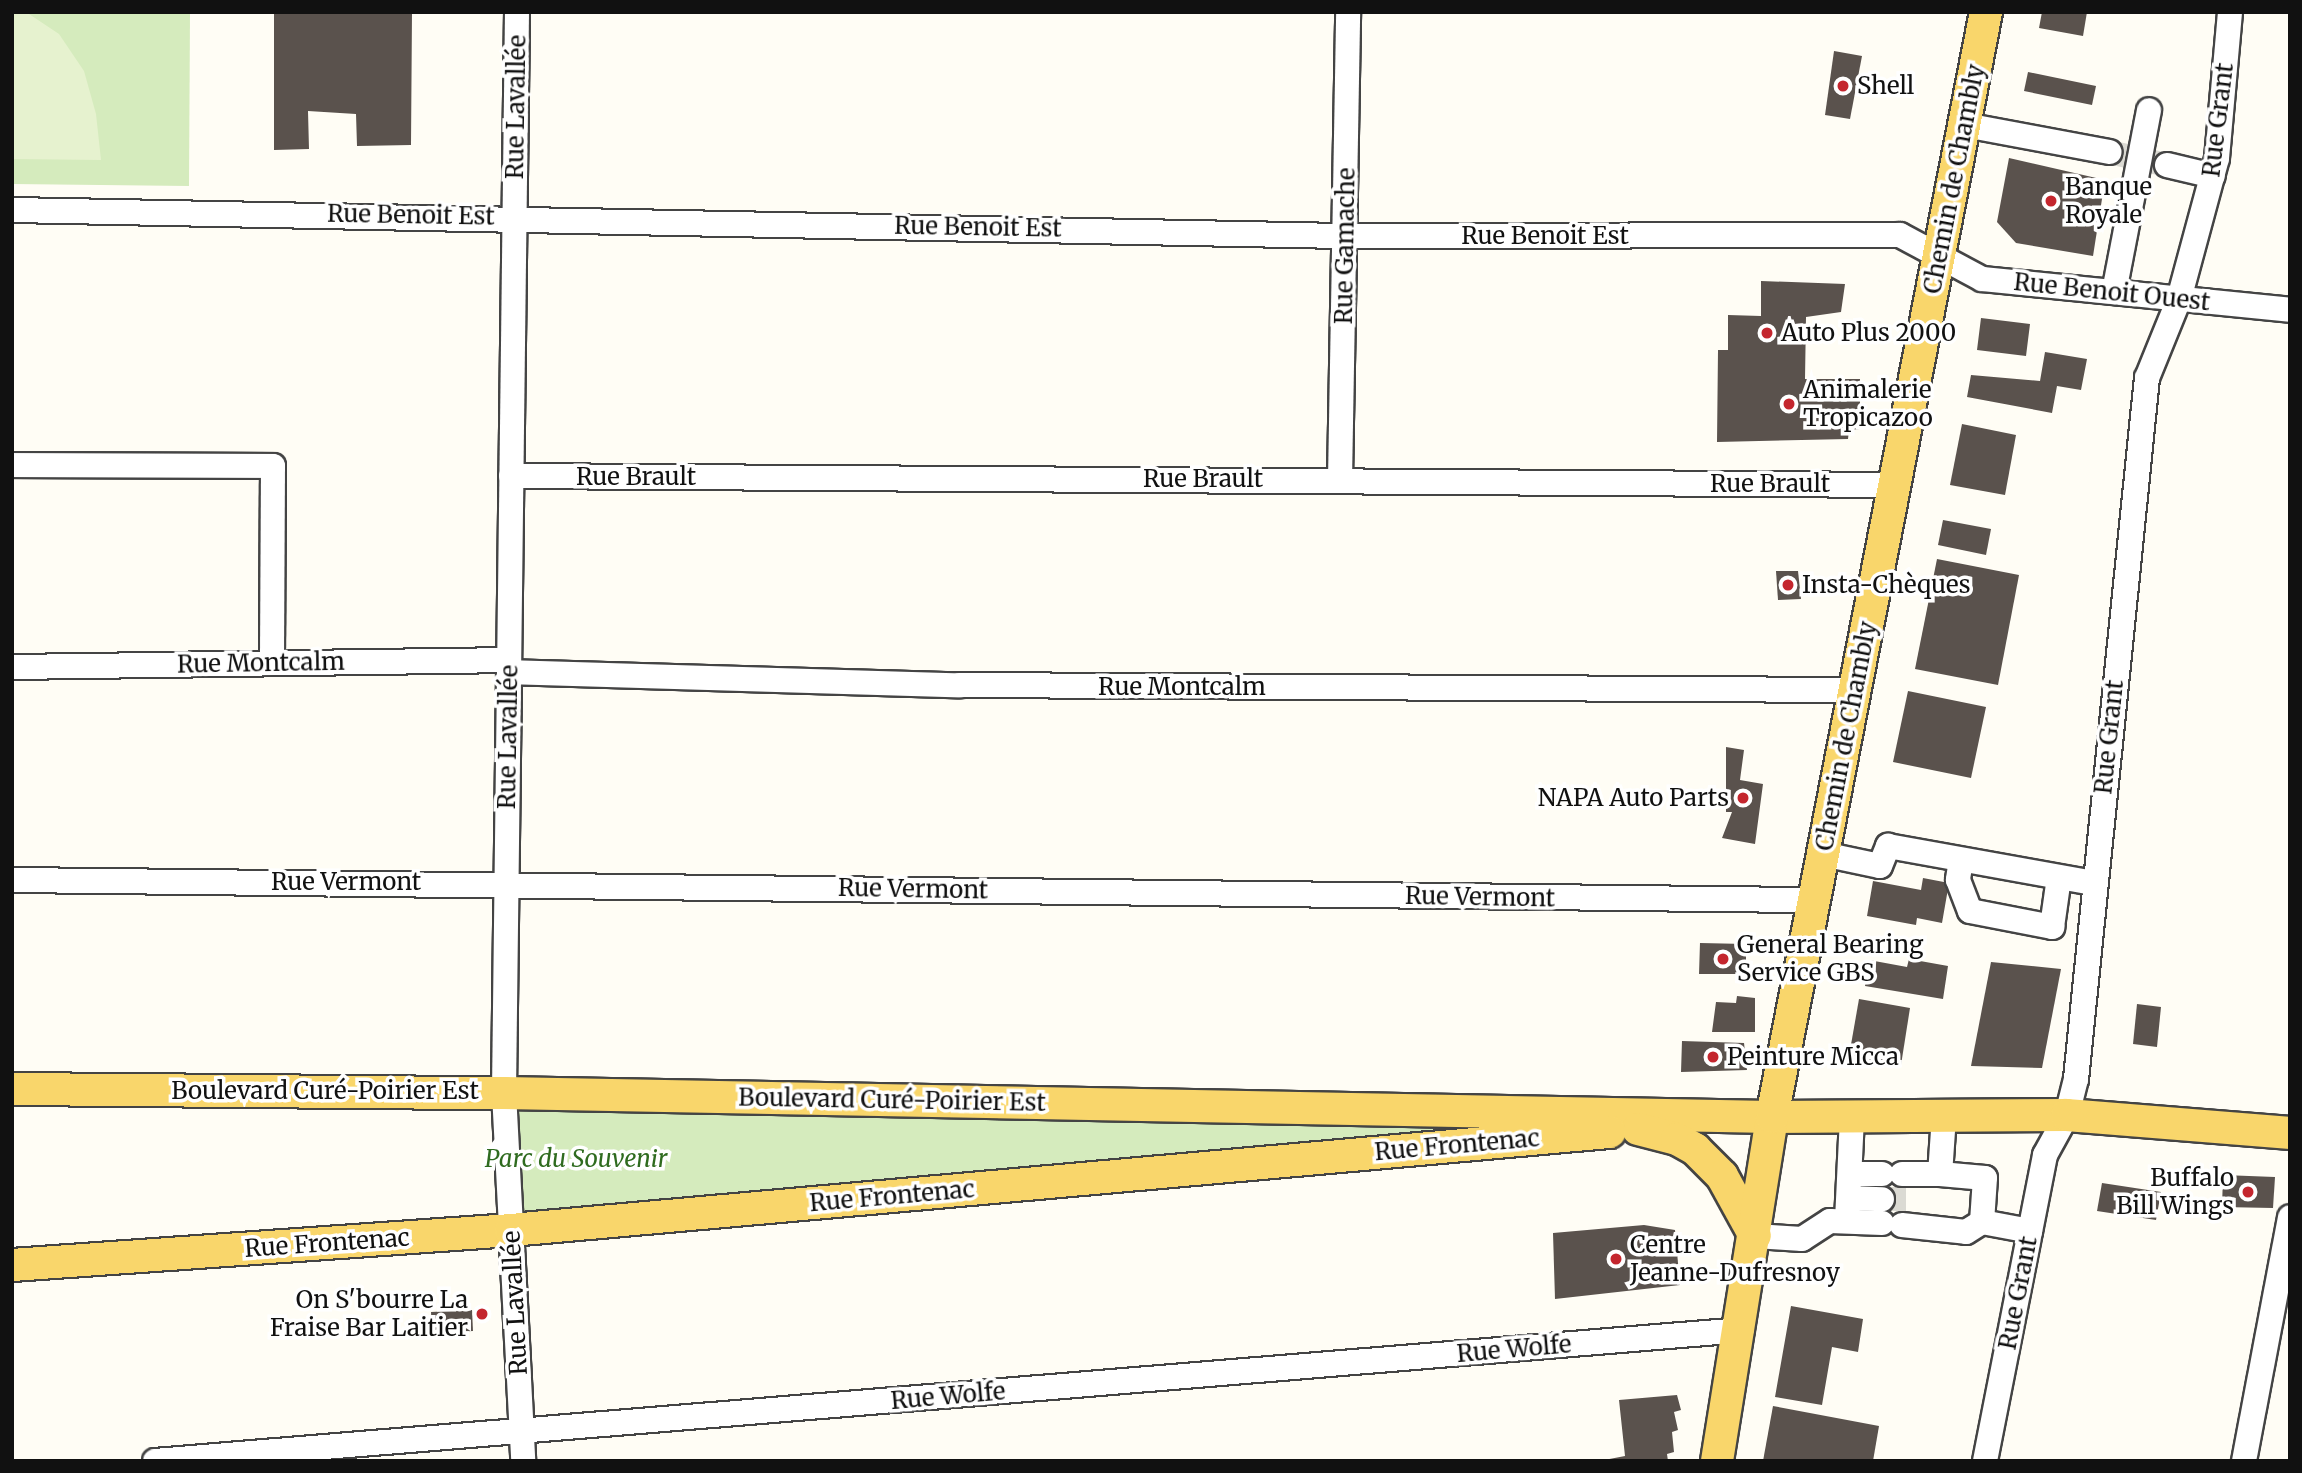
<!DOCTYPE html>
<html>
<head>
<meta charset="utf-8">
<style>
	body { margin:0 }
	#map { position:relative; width:2302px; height:1473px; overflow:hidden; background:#fffdf5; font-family:Merriweather,serif }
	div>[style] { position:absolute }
	.green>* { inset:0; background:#d5ebbd }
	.pitch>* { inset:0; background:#e6f2cf }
	.building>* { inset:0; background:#5a524d }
	.minor-tunnel>* { height:24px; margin-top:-12px; transform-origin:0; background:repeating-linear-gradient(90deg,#dbdad3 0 24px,transparent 0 36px) }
	.roads { filter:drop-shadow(2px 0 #444) drop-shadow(-2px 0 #444) drop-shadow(0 2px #444) drop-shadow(0 -2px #444) }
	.minor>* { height:24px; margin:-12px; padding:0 12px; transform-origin:12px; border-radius:12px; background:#fff }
	.major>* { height:32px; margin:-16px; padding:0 16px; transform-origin:16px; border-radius:16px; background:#f9d66b }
	.dots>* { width:19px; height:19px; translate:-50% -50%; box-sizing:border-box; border:4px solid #fff; border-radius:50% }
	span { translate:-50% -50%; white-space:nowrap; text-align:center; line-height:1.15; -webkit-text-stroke:7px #fff; paint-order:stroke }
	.poi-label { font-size:24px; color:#111 }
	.left { translate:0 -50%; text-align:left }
	.right { translate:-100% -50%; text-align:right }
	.street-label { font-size:24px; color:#111 }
	.park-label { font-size:24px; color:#2f6b1f; font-style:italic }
	.frame { position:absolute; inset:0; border:14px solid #111; pointer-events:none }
</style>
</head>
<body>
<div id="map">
	<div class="green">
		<i style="clip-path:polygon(12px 12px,190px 12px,189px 186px,12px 184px)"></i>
		<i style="clip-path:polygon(504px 1093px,1638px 1115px,511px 1230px)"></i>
	</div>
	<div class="pitch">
		<i style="clip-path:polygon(12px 12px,26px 12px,59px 34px,84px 71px,96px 114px,101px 160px,12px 159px)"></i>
	</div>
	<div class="building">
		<i style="clip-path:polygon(274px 12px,412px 12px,411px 145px,357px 146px,356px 114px,308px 111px,309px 149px,274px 150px)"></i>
		<i style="clip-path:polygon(2042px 12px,2087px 12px,2083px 36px,2039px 28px)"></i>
		<i style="clip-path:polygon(1834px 51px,1862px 56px,1850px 119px,1825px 115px)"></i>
		<i style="clip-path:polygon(2028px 72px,2096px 86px,2092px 105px,2024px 91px)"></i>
		<i style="clip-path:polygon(2009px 158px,2105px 180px,2093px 256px,2016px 243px,1997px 222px)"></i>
		<i style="clip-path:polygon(1761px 281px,1845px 284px,1841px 312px,1806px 317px,1805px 379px,1860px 379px,1860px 429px,1849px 430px,1848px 439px,1717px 442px,1718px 350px,1728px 350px,1728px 315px,1761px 316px)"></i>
		<i style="clip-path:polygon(1981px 318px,2030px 324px,2026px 356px,1977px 350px)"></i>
		<i style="clip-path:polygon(2045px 352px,2087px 359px,2081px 390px,2057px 386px,2052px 413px,1967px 397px,1971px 375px,2040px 381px)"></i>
		<i style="clip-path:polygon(1962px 424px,2016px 435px,2005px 495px,1950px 485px)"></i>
		<i style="clip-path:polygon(1943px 520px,1991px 529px,1986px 555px,1938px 545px)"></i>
		<i style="clip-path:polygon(1937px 559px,2019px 575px,1998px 685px,1915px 669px)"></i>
		<i style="clip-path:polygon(1776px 571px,1798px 571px,1801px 599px,1778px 600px)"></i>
		<i style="clip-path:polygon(1908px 691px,1986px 707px,1971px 778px,1893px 762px)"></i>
		<i style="clip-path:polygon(1726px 747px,1744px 750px,1740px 780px,1763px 784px,1755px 844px,1722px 838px,1732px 812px,1726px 812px)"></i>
		<i style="clip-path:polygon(1923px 878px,1949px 883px,1942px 923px,1917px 918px,1916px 925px,1867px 916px,1873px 881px,1921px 890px)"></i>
		<i style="clip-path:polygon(1700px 943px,1746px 944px,1746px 974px,1699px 974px)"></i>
		<i style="clip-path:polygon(1909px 959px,1948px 966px,1943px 999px,1865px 986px,1869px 960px,1907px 967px)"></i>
		<i style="clip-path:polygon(1991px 962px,2061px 969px,2042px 1068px,1971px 1066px)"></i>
		<i style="clip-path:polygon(1737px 996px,1755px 998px,1755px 1032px,1712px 1032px,1716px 1002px,1736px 1003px)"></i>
		<i style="clip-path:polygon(1859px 999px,1910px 1008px,1901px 1065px,1849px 1056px)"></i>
		<i style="clip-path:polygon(2137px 1004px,2161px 1007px,2157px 1047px,2133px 1044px)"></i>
		<i style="clip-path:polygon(1682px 1041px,1744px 1043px,1747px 1070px,1681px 1072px)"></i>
		<i style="clip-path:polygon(2223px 1175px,2275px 1177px,2273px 1208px,2222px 1207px)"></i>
		<i style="clip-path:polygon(2102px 1183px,2161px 1192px,2156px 1220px,2097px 1211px)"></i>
		<i style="clip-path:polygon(1644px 1225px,1675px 1230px,1680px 1285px,1555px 1299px,1553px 1233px)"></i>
		<i style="clip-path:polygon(1791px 1306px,1863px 1319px,1858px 1352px,1832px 1347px,1822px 1405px,1775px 1397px)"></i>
		<i style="clip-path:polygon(472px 1310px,473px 1331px,432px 1333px,431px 1312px)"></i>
		<i style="clip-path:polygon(1677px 1395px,1681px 1410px,1674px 1412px,1678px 1430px,1672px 1432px,1674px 1452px,1667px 1454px,1668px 1461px,1599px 1461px,1625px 1456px,1619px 1400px)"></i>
		<i style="clip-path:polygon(1773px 1406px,1879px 1426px,1873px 1461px,1763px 1461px)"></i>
	</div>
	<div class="minor-tunnel">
		<i style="left:2109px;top:152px;width:59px;rotate:12.6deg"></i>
		<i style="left:1882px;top:1199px;width:28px"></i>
	</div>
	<div class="roads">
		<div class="minor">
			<i style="left:517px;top:12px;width:1081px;rotate:90.69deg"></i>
			<i style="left:504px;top:1093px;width:368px;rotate:87deg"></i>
			<i style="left:1965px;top:125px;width:147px;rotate:10.6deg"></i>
			<i style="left:2167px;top:165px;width:47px;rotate:13.4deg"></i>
			<i style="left:12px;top:210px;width:1334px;rotate:1.12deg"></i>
			<i style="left:1346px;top:236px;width:554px;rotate:-0.1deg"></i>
			<i style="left:1900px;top:235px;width:93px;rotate:28.2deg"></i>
			<i style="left:1982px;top:279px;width:310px;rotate:5.7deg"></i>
			<i style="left:2114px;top:292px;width:185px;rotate:-79.1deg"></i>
			<i style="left:12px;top:465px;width:261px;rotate:0.2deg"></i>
			<i style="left:273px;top:466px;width:197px;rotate:90.3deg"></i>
			<i style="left:511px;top:476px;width:1384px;rotate:0.37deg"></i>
			<i style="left:1340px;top:480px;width:468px;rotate:-89deg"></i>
			<i style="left:12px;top:667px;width:497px;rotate:-0.8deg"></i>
			<i style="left:509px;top:672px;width:450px;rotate:1.7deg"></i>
			<i style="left:959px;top:685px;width:896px;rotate:0.32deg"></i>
			<i style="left:1823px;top:854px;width:58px;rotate:11.9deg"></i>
			<i style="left:1880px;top:866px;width:22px;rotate:-68deg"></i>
			<i style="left:1888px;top:846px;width:208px;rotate:10.2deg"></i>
			<i style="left:1961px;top:860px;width:20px;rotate:99deg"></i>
			<i style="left:1958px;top:880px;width:33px;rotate:69deg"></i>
			<i style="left:1970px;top:911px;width:84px;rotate:11deg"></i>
			<i style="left:2052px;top:927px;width:50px;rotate:-82deg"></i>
			<i style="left:12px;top:880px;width:1802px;rotate:0.64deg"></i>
			<i style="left:1944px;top:1116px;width:58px;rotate:93.9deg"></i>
			<i style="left:1940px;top:1174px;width:45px;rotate:5.1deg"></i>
			<i style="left:1985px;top:1178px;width:44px;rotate:93.9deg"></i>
			<i style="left:1982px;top:1222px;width:49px;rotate:10.6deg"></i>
			<i style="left:1850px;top:1174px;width:32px"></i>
			<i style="left:1902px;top:1174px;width:38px"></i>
			<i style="left:1849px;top:1198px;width:33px;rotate:2deg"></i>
			<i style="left:1847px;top:1220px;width:103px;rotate:-87.2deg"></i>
			<i style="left:1902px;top:1225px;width:64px;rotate:6.2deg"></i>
			<i style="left:1966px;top:1232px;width:19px;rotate:-32deg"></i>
			<i style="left:1755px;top:1236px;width:47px;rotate:3.7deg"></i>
			<i style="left:1802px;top:1239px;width:33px;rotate:-33deg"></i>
			<i style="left:1830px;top:1221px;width:52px;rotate:2.2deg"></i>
			<i style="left:155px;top:1461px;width:1592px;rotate:-4.72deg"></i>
			<i style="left:1985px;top:1461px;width:312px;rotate:-78.9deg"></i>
			<i style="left:2045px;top:1155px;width:46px;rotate:-61.2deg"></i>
			<i style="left:2067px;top:1115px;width:37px;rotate:-76deg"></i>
			<i style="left:2076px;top:1079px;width:705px;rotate:-84.22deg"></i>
			<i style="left:2147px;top:378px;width:85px;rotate:-67.9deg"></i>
			<i style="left:2179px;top:299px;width:146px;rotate:-74.9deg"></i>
			<i style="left:2217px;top:158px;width:147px;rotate:-84.9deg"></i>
			<i style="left:2244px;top:1461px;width:248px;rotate:-79.3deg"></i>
		</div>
		<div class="major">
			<i style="left:12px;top:1089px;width:492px;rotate:0.5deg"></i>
			<i style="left:504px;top:1093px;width:1268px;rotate:1.08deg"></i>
			<i style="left:1772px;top:1117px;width:295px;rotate:-0.4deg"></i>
			<i style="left:2067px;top:1115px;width:224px;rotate:4.6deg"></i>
			<i style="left:1638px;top:1129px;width:40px;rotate:14.4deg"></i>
			<i style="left:1677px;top:1139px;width:21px;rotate:29deg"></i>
			<i style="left:1695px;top:1149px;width:38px;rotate:45deg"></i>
			<i style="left:1722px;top:1176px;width:68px;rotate:61.2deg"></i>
			<i style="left:12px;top:1265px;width:500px;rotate:-4.01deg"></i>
			<i style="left:511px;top:1230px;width:1103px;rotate:-5.1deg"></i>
			<i style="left:1717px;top:1461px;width:348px;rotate:-80.9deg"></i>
			<i style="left:1772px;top:1117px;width:1126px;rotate:-79.04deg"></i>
		</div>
	</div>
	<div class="dots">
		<i style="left:1843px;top:86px;background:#c4262e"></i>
		<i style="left:2051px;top:201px;background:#c4262e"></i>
		<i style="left:1767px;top:333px;background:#c4262e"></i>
		<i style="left:1789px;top:404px;background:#c4262e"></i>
		<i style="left:1788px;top:585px;background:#c4262e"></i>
		<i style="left:1743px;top:798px;background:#c4262e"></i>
		<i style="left:1723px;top:959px;background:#c4262e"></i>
		<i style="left:1713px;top:1057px;background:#c4262e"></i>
		<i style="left:2248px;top:1192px;background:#c4262e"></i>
		<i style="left:1616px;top:1259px;background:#c4262e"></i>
		<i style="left:482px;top:1314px;background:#c4262e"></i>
	</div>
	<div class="poi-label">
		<span class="left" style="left:1857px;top:86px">Shell</span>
		<span class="left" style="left:2065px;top:201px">Banque<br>Royale</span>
		<span class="left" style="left:1781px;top:333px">Auto Plus 2000</span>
		<span class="left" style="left:1803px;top:404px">Animalerie<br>Tropicazoo</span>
		<span class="left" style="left:1802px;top:585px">Insta-Chèques</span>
		<span class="right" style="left:1729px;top:798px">NAPA Auto Parts</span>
		<span class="left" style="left:1737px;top:959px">General Bearing<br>Service GBS</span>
		<span class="left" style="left:1727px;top:1057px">Peinture Micca</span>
		<span class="right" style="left:2234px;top:1192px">Buffalo<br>Bill Wings</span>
		<span class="left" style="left:1630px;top:1259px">Centre<br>Jeanne-Dufresnoy</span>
		<span class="right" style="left:468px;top:1314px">On S'bourre La<br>Fraise Bar Laitier</span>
	</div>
	<div class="street-label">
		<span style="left:516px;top:107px;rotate:-89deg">Rue Lavallée</span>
		<span style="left:2218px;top:120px;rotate:-83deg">Rue Grant</span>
		<span style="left:1954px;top:179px;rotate:-79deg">Chemin de Chambly</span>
		<span style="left:411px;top:215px;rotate:1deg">Rue Benoit Est</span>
		<span style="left:978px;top:227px;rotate:1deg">Rue Benoit Est</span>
		<span style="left:1545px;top:236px">Rue Benoit Est</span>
		<span style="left:1345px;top:246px;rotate:-89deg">Rue Gamache</span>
		<span style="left:2112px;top:292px;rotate:6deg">Rue Benoit Ouest</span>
		<span style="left:636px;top:477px">Rue Brault</span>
		<span style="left:1203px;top:479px">Rue Brault</span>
		<span style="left:1770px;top:484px">Rue Brault</span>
		<span style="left:261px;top:663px;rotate:-1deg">Rue Montcalm</span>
		<span style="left:1182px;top:687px">Rue Montcalm</span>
		<span style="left:1846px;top:736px;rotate:-79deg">Chemin de Chambly</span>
		<span style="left:508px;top:737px;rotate:-89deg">Rue Lavallée</span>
		<span style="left:2109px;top:737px;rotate:-84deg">Rue Grant</span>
		<span style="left:346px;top:882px">Rue Vermont</span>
		<span style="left:913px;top:889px;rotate:1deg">Rue Vermont</span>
		<span style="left:1480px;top:897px;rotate:1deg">Rue Vermont</span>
		<span style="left:325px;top:1091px">Boulevard Curé-Poirier Est</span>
		<span style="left:892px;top:1100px;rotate:1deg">Boulevard Curé-Poirier Est</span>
		<span style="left:1457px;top:1145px;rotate:-5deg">Rue Frontenac</span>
		<span style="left:892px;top:1196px;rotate:-5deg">Rue Frontenac</span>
		<span style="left:327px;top:1243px;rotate:-4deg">Rue Frontenac</span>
		<span style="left:2018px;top:1293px;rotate:-79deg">Rue Grant</span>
		<span style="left:515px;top:1303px;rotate:-93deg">Rue Lavallée</span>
		<span style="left:1514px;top:1349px;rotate:-5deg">Rue Wolfe</span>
		<span style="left:948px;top:1396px;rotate:-5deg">Rue Wolfe</span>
	</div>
	<div class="park-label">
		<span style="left:576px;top:1159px">Parc du Souvenir</span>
	</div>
	<div class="frame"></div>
</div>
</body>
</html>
